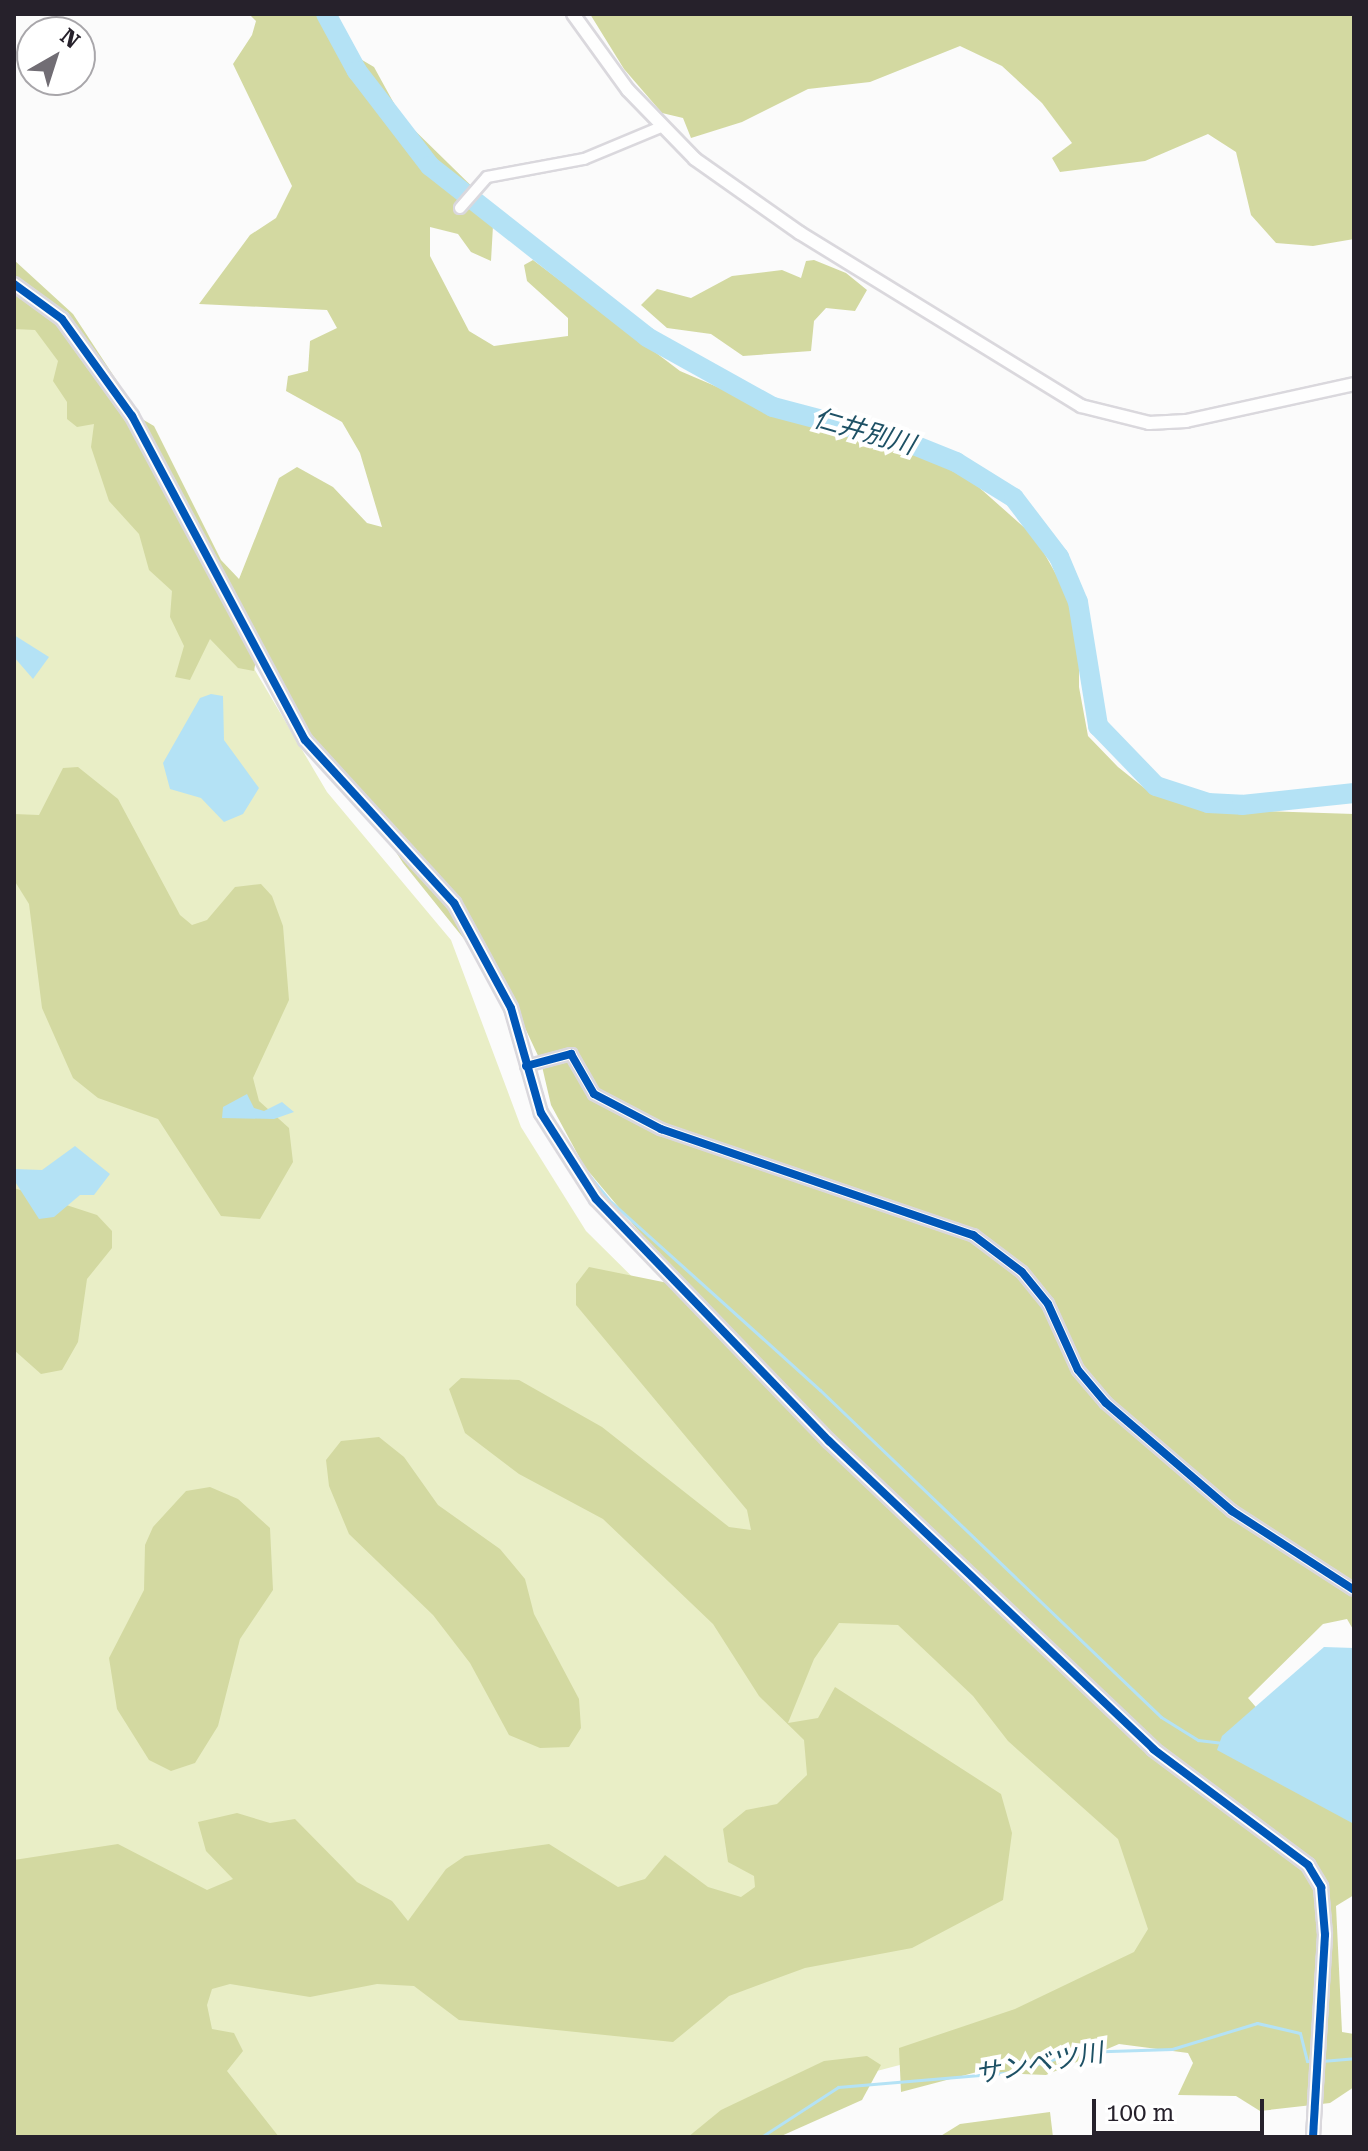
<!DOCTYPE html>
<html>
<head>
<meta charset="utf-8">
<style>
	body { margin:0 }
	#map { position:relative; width:1368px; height:2151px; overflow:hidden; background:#fbfbfb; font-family:"Roboto Serif","Noto Sans JP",serif }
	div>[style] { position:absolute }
	.green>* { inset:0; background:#e9eec6 }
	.forest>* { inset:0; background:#d3d9a1 }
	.water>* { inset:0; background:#b4e2f5 }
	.stream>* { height:3px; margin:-1.5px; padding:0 1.5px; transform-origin:1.5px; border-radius:1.5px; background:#b4e2f5 }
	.river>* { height:20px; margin:-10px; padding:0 10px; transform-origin:10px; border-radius:10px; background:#b4e2f5 }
	.roads { filter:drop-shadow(2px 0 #dad8dd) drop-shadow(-2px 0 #dad8dd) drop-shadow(0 2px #dad8dd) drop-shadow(0 -2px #dad8dd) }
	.minor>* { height:10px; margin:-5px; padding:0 5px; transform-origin:5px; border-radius:5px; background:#fefefe }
	.tertiary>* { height:12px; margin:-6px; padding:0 6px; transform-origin:6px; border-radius:6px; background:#fefefe }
	.cycleway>* { height:8px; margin:-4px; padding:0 4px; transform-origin:4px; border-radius:4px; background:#0057b8 }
	span { translate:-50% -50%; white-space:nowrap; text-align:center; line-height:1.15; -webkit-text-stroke:8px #fff; paint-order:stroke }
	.water-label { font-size:26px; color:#1e5165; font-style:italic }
	.frame { position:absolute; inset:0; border:16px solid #26212b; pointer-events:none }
	.north { position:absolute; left:16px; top:16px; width:80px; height:80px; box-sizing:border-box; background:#fff; border:2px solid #a8a6aa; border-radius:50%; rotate:39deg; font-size:22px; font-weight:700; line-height:32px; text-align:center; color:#26212b }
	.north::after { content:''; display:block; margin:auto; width:28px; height:36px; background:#716d74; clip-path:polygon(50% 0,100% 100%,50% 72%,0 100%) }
	.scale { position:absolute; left:1092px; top:2099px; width:172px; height:36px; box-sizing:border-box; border:4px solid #26212b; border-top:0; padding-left:10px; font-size:24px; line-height:28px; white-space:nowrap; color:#26212b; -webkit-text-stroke:6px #fff; paint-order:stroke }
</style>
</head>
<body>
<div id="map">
	<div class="green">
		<i style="clip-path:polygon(14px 298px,54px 330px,327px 792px,451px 940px,521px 1127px,586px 1231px,897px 1539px,1257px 1880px,992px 2041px,846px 2079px,720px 2137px,234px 2137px,14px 1950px)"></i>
	</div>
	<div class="forest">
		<i style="clip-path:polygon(249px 14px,337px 14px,357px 57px,374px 67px,402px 118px,494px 208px,491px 261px,471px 252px,458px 234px,430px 227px,430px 256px,469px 331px,494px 346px,568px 336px,568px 318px,527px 281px,524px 265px,533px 260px,680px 371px,801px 423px,845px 424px,921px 451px,965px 475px,1035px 537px,1079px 615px,1079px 687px,1088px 736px,1118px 767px,1153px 795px,1202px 809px,1354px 814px,1354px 1631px,1347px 1619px,1323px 1624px,1248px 1698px,1354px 1819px,1354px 1895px,1336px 1906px,1342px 2032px,1354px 2034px,1354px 2087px,1330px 2103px,1260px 2111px,1236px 2096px,1178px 2095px,1193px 2063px,1188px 2053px,1119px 2044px,1046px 2075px,977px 2072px,901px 2092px,899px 2048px,1015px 2009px,1134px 1952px,1148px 1929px,1118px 1839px,1008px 1741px,973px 1696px,898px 1625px,839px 1623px,814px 1659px,788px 1723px,818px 1718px,835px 1687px,1001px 1794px,1012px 1833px,1003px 1900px,912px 1948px,805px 1968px,729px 1996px,673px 2042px,459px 2020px,414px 1986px,377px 1984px,310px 1997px,230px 1984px,212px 1989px,207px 2005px,212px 2029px,234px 2033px,243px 2051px,227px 2071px,279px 2137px,14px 2137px,14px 1860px,118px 1844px,207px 1890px,233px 1879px,206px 1851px,198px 1822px,237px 1813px,270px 1823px,295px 1819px,357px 1882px,392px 1901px,408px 1921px,446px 1869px,465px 1856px,549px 1844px,618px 1887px,645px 1879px,665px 1855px,708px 1887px,741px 1897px,755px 1887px,754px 1876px,728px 1862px,723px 1829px,746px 1810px,777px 1804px,807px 1775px,804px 1740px,759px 1696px,713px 1624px,603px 1519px,519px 1474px,465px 1433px,449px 1389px,461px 1378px,519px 1380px,602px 1427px,729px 1527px,751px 1530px,747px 1510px,576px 1305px,576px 1284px,589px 1267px,668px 1283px,678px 1278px,584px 1166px,551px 1105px,541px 1062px,510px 996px,403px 863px,357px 791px,313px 746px,256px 660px,254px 671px,238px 668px,210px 639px,190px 680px,175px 677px,184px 646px,170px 617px,172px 591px,149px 570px,139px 534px,109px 501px,91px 447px,94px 424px,77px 427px,67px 419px,67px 402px,53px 381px,58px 361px,35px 330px,14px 329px,14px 260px,73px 314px,142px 419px,154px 426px,221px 560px,239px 579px,279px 478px,297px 467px,333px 487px,367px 523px,382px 527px,360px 453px,342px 422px,286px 391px,288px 376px,308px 371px,310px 341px,337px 328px,327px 310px,199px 304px,250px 235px,276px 218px,292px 186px,233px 64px,252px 35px,256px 21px)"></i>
		<i style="clip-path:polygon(590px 14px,1354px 14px,1354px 239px,1313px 246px,1276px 243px,1251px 215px,1236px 152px,1208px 134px,1145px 161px,1060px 172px,1052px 158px,1072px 143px,1042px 103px,1002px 66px,960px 46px,870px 82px,808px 89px,742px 122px,691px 138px,683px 118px,662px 113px,624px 69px)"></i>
		<i style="clip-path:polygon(814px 260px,846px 273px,867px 290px,855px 311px,826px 308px,814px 321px,811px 351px,743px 356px,711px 334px,667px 328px,641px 305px,657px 289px,691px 298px,732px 276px,782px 270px,801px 278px,806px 261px)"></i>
		<i style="clip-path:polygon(78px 767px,118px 799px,180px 915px,192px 925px,207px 920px,235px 887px,261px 884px,272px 896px,283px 926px,289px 1000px,253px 1078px,259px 1101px,289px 1128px,293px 1162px,260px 1219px,221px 1216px,158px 1119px,98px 1098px,73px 1078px,42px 1008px,29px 904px,14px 880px,14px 814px,39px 815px,63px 768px)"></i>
		<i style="clip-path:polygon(14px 1188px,97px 1215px,112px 1231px,112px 1248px,87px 1279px,78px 1342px,62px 1370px,41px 1374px,14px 1350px)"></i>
		<i style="clip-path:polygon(379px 1437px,404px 1457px,438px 1505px,500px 1549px,525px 1579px,534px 1614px,579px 1699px,581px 1728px,569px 1747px,540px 1748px,509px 1735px,470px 1663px,433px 1615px,349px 1534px,329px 1486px,326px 1460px,341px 1441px)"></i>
		<i style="clip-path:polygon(210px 1487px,238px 1499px,270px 1528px,273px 1590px,240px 1639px,218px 1726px,195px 1763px,171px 1771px,149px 1760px,117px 1709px,109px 1658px,144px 1590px,145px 1545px,153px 1527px,186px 1491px)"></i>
		<i style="clip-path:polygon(867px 2056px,881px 2065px,862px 2100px,779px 2137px,688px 2137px,721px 2110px,824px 2061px)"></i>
		<i style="clip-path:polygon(1050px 2112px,1053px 2137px,939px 2137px,960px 2124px)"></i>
	</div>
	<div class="water">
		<i style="clip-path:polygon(14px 635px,49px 657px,33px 679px,14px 657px)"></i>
		<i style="clip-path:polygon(211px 694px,223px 696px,224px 740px,259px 788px,243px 814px,224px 822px,201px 798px,170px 789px,163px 763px,200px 698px)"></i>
		<i style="clip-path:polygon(247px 1094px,254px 1108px,264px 1111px,282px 1102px,294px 1112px,274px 1119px,222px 1118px,223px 1107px)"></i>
		<i style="clip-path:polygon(75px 1146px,110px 1174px,94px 1195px,80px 1195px,54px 1217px,39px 1219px,14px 1180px,14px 1169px,42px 1170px)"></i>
		<i style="clip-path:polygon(1324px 1647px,1354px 1648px,1354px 1824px,1217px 1750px,1222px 1736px)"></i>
	</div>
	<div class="stream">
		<i style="left:583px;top:1168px;width:41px;rotate:50.9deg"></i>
		<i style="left:609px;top:1200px;width:284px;rotate:42deg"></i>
		<i style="left:820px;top:1390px;width:472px;rotate:43.8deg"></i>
		<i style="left:1161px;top:1717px;width:44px;rotate:31.9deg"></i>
		<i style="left:1198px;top:1740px;width:23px;rotate:7deg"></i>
		<i style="left:1322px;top:2061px;width:32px;rotate:-5deg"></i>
		<i style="left:761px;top:2137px;width:92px;rotate:-33deg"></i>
		<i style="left:838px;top:2087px;width:169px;rotate:-4.8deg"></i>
		<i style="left:1006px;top:2073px;width:76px;rotate:-16deg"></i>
		<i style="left:1079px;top:2052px;width:93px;rotate:-1.8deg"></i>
		<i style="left:1172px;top:2049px;width:89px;rotate:-17deg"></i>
		<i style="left:1257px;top:2023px;width:44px;rotate:13.1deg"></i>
		<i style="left:1300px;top:2033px;width:29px;rotate:76deg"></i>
		<i style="left:1307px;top:2061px;width:8px"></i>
	</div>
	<div class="river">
		<i style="left:326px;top:14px;width:65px;rotate:61.5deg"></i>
		<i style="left:357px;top:71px;width:120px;rotate:52.5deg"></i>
		<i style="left:430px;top:166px;width:276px;rotate:38.2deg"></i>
		<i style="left:647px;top:337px;width:144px;rotate:29.1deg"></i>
		<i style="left:773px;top:407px;width:141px;rotate:14.8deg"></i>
		<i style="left:909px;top:443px;width:51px;rotate:22deg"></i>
		<i style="left:956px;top:462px;width:68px;rotate:31.8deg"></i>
		<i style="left:1014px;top:498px;width:74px;rotate:52.7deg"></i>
		<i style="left:1059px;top:557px;width:49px;rotate:67.1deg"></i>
		<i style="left:1078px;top:602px;width:126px;rotate:80.8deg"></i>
		<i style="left:1098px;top:726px;width:83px;rotate:46deg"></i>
		<i style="left:1156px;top:786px;width:55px;rotate:18.1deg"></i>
		<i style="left:1208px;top:803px;width:34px;rotate:3deg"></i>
		<i style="left:1242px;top:805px;width:113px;rotate:-6.1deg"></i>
	</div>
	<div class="roads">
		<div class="minor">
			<i style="left:460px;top:208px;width:41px;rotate:-48.9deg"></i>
			<i style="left:487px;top:177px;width:99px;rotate:-10.5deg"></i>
			<i style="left:584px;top:159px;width:83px;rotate:-22.6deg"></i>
			<i style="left:526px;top:1066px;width:47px;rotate:-14.9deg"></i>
			<i style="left:571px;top:1054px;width:46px;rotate:60.1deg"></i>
			<i style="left:594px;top:1094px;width:76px;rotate:27.6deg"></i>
			<i style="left:661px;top:1129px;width:330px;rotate:18.8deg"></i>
			<i style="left:973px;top:1235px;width:61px;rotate:37.1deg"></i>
			<i style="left:1022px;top:1272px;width:41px;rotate:50.9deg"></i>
			<i style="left:1048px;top:1304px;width:72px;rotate:65.6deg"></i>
			<i style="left:1078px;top:1370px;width:43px;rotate:49.7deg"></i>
			<i style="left:1106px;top:1403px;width:166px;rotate:40.6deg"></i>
			<i style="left:1232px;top:1511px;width:145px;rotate:32.9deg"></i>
		</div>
		<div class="tertiary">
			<i style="left:573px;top:14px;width:94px;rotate:54.1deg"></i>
			<i style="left:628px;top:90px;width:96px;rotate:45.8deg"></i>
			<i style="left:695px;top:159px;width:128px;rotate:35.2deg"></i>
			<i style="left:800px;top:233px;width:330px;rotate:31.6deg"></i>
			<i style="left:1081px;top:406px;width:70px;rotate:14deg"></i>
			<i style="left:1149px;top:423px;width:37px;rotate:-3deg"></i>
			<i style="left:1186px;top:421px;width:172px;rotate:-12.4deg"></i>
			<i style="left:14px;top:284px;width:59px;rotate:36.1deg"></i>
			<i style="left:62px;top:319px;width:120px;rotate:54.2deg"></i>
			<i style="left:132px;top:416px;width:367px;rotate:61.9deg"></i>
			<i style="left:305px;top:740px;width:221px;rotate:47.6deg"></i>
			<i style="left:454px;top:903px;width:119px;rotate:61.5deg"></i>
			<i style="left:511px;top:1008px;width:109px;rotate:74.1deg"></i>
			<i style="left:541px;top:1113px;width:102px;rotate:57.4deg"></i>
			<i style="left:596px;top:1199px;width:336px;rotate:46.1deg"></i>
			<i style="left:829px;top:1441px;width:447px;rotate:43.5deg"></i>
			<i style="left:1153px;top:1749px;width:194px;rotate:36.8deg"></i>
			<i style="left:1308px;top:1865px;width:26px;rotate:59deg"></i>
			<i style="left:1321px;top:1887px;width:48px;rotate:85.2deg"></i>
			<i style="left:1325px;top:1935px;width:202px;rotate:93.4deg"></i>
		</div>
	</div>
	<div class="cycleway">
		<i style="left:14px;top:284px;width:59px;rotate:36.1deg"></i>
		<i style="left:62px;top:319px;width:120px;rotate:54.2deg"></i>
		<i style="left:132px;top:416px;width:367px;rotate:61.9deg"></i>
		<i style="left:305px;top:740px;width:221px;rotate:47.6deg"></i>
		<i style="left:454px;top:903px;width:119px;rotate:61.5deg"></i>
		<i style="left:511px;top:1008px;width:109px;rotate:74.1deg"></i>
		<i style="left:541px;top:1113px;width:102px;rotate:57.4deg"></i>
		<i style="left:596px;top:1199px;width:336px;rotate:46.1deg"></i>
		<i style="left:829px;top:1441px;width:447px;rotate:43.5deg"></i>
		<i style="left:1153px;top:1749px;width:194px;rotate:36.8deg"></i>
		<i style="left:1308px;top:1865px;width:26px;rotate:59deg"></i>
		<i style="left:1321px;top:1887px;width:48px;rotate:85.2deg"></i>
		<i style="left:1325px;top:1935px;width:202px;rotate:93.4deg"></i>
		<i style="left:526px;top:1066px;width:47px;rotate:-14.9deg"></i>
		<i style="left:571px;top:1054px;width:46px;rotate:60.1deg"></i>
		<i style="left:594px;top:1094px;width:76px;rotate:27.6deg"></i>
		<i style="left:661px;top:1129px;width:330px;rotate:18.8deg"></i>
		<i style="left:973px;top:1235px;width:61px;rotate:37.1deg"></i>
		<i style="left:1022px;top:1272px;width:41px;rotate:50.9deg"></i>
		<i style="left:1048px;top:1304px;width:72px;rotate:65.6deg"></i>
		<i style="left:1078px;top:1370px;width:43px;rotate:49.7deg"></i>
		<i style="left:1106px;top:1403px;width:166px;rotate:40.6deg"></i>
		<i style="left:1232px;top:1511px;width:145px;rotate:32.9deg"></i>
	</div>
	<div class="water-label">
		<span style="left:864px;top:432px;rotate:16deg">仁井別川</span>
		<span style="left:1039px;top:2064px;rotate:-10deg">サンベツ川</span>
	</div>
	<div class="frame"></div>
	<div class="north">N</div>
	<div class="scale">100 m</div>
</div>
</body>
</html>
